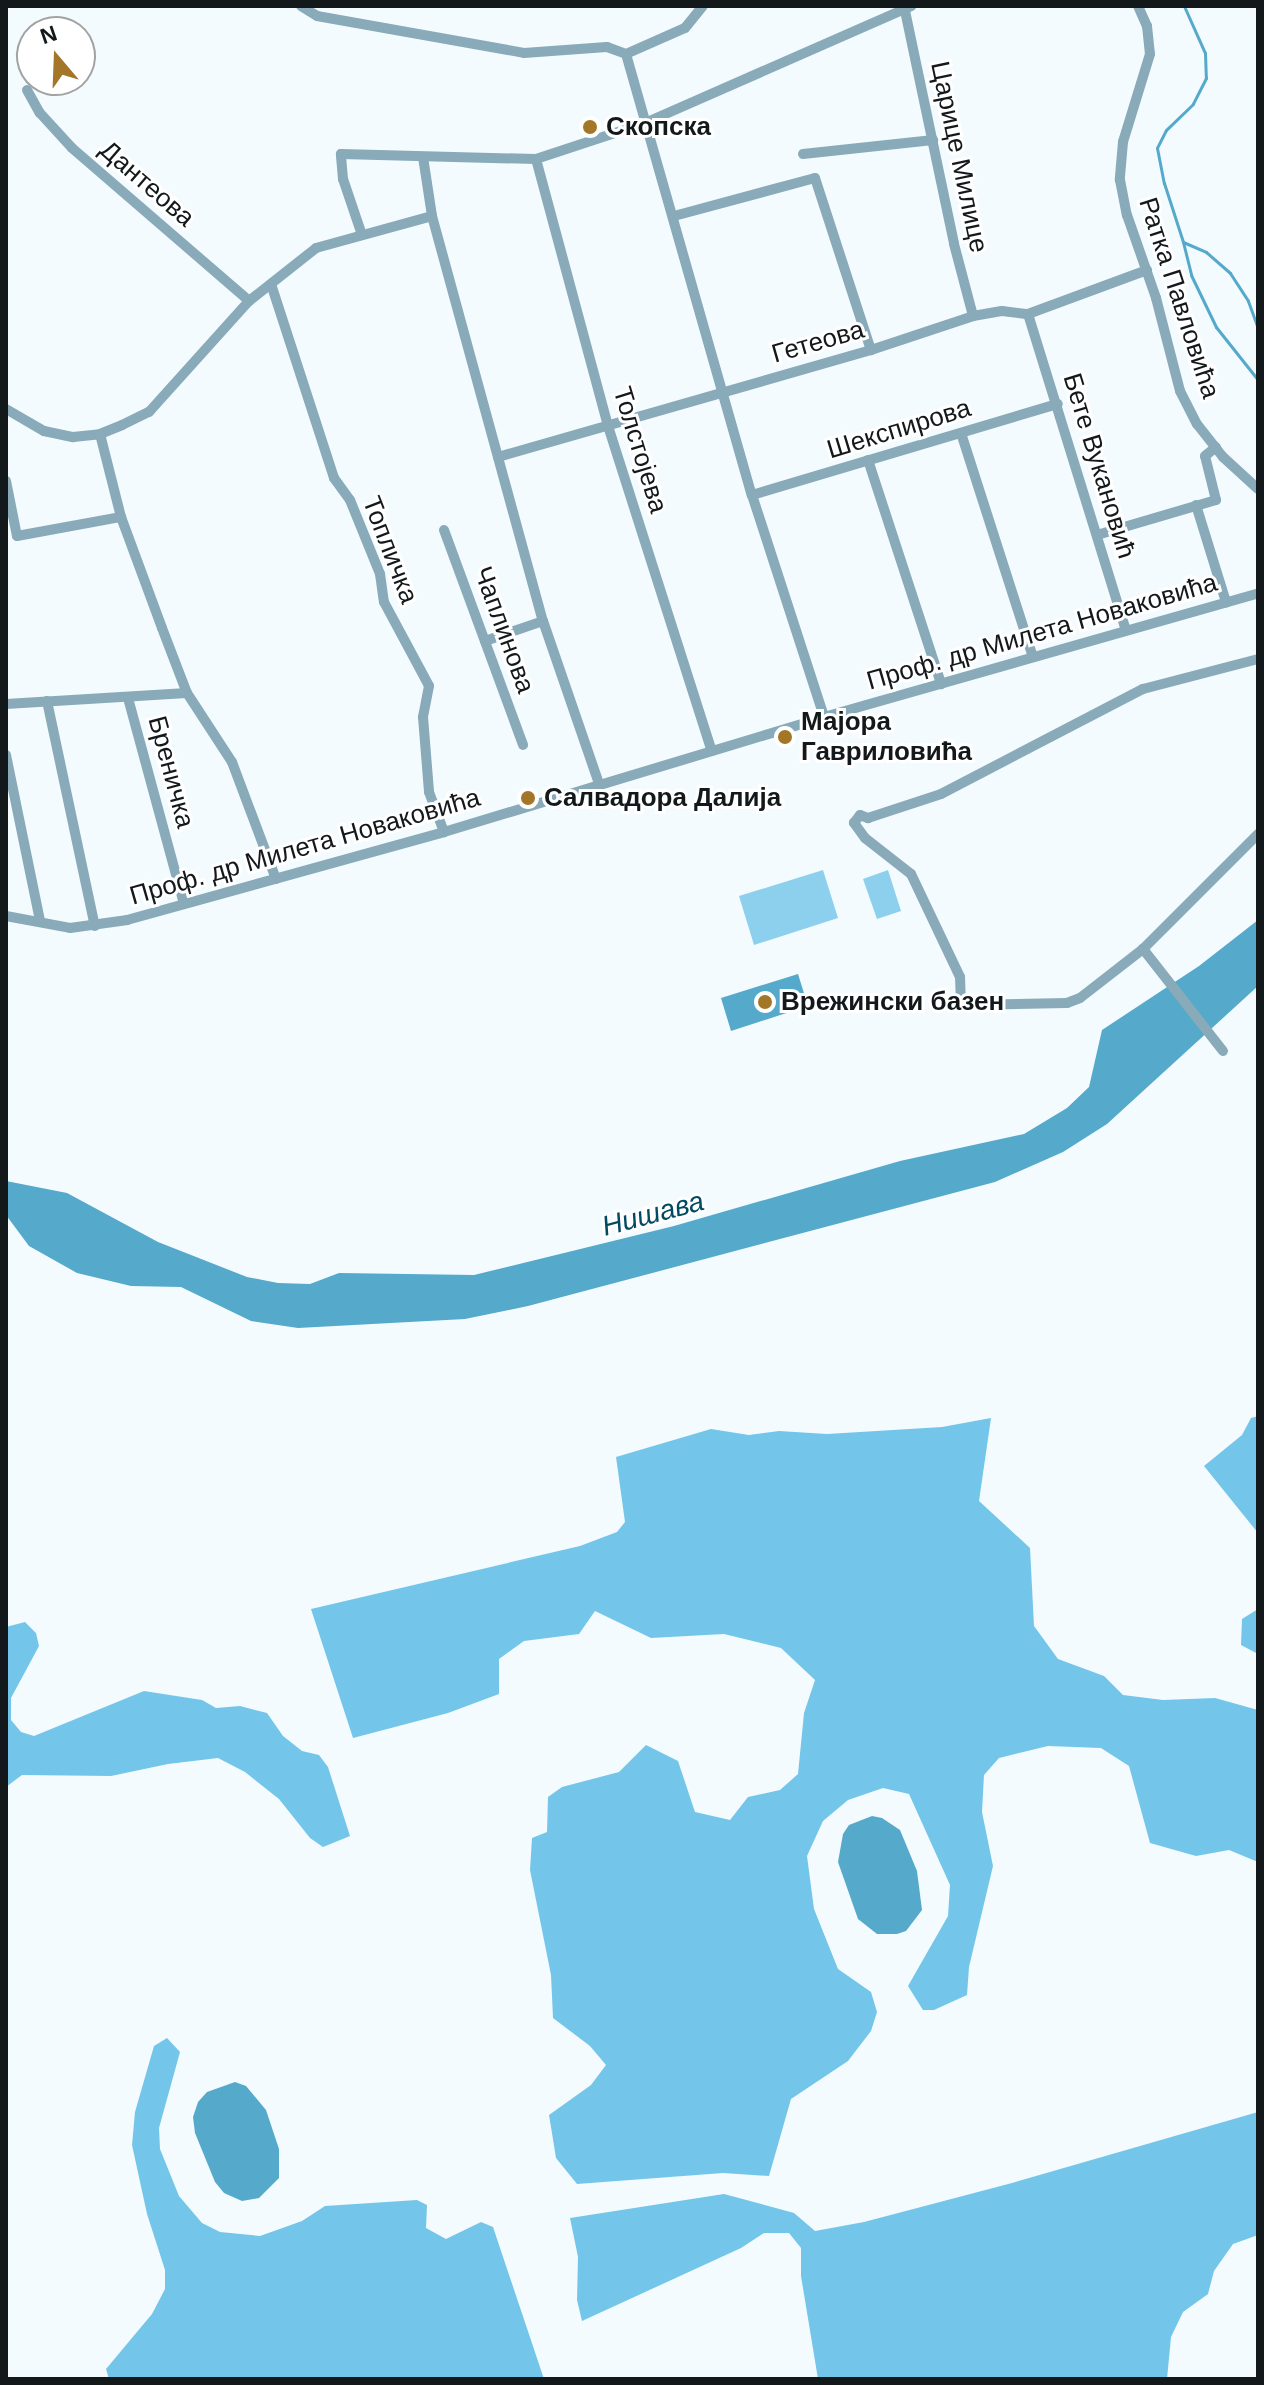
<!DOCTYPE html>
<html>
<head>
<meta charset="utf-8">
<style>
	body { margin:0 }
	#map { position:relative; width:1264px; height:2385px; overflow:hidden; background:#f3fbfe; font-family:Arial,sans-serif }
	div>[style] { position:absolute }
	.green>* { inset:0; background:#8dd0ee }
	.forest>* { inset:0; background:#73c6e9 }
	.water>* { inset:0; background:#55a9cb }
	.stream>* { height:3px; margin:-1.5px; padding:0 1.5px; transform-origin:1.5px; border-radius:1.5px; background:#55a9cb }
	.street>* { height:10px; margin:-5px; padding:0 5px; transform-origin:5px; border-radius:5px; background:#89aab9 }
	.dots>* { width:22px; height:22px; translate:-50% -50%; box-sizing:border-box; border:4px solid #fff; border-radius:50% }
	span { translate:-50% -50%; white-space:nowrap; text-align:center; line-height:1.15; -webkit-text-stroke:6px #fff; paint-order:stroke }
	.poi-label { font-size:26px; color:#13181a; font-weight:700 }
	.left { translate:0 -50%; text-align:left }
	.street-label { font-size:26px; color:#13181a }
	.water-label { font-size:28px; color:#004a62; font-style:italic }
	.frame { position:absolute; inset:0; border:8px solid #13181a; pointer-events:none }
	.north { position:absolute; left:16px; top:16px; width:80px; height:80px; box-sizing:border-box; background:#fff; border:2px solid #a1a3a3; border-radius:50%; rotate:341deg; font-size:22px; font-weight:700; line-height:32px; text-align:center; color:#13181a }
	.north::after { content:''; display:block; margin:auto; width:28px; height:36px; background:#a37628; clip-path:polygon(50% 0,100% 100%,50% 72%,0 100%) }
</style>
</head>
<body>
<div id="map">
	<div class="green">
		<i style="clip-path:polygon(823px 870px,838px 918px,754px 945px,739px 896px)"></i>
		<i style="clip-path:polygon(888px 870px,901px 911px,877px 919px,863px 879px)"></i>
	</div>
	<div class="forest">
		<i style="clip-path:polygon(1258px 1416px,1258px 1533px,1204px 1466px,1242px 1435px,1251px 1418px)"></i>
		<i style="clip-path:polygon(991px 1418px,979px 1501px,1030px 1548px,1034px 1626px,1058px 1659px,1104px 1676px,1123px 1695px,1163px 1700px,1215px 1698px,1258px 1710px,1258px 1862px,1229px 1850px,1196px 1856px,1150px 1843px,1129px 1766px,1101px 1748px,1048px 1746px,999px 1758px,984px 1775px,982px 1812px,993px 1866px,969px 1967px,967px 1995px,934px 2010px,923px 2010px,908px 1986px,948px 1916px,950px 1885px,909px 1794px,883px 1788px,848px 1800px,823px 1821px,807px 1856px,814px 1909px,838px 1969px,871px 1992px,877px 2012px,871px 2031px,848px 2061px,791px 2099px,769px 2176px,723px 2173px,577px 2184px,556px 2158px,549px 2115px,591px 2085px,606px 2065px,590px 2046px,553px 2018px,551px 1975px,530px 1870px,532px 1838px,547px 1832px,548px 1797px,562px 1787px,619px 1772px,646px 1745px,678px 1761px,695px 1812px,730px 1820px,748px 1797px,780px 1790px,798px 1774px,804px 1713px,815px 1680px,781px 1648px,724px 1634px,651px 1638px,595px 1611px,579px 1634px,524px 1641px,499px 1659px,499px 1694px,448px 1713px,353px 1738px,311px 1609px,580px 1546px,617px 1532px,625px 1522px,616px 1457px,711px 1429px,749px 1435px,779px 1431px,827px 1434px,942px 1427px)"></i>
		<i style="clip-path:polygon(1258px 1609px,1258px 1654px,1241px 1645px,1242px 1619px)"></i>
		<i style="clip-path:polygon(25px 1622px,36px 1633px,39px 1646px,11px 1698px,11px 1720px,21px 1732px,34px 1736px,144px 1691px,202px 1700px,216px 1708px,240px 1706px,267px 1713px,283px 1736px,302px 1751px,319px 1755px,328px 1767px,350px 1836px,323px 1847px,310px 1838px,279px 1799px,245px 1772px,218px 1758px,168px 1764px,111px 1776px,22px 1775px,6px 1787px,6px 1627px)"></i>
		<i style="clip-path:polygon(167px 2038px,180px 2052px,159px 2128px,160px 2149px,179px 2196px,202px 2223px,220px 2232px,260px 2236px,302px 2221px,325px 2206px,417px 2200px,427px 2205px,426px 2228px,446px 2239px,481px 2222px,493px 2227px,544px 2379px,109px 2379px,106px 2369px,152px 2314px,165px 2289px,165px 2270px,147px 2214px,132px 2145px,135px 2112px,154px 2046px)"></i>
		<i style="clip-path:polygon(1258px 2112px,1258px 2235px,1233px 2244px,1214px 2271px,1208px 2294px,1183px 2312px,1171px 2337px,1167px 2379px,818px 2379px,801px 2276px,801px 2248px,789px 2233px,764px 2233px,741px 2248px,582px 2321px,577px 2300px,578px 2257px,570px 2218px,724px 2194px,794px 2213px,815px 2231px,864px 2222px,1012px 2183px)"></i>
	</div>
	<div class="water">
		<i style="clip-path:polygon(1258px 920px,1258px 986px,1107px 1124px,1063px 1152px,995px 1182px,528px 1306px,465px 1319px,298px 1328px,251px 1321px,181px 1287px,131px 1286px,77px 1273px,29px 1246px,6px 1215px,6px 1181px,67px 1193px,158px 1242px,247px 1277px,278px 1283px,310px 1284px,339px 1273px,474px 1275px,674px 1226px,900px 1161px,1024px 1134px,1067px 1108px,1089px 1087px,1102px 1030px,1199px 966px)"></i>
		<i style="clip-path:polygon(798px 974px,808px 1006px,731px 1031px,721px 998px)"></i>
		<i style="clip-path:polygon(872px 1816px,882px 1818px,900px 1830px,917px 1871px,922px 1910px,906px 1931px,897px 1934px,877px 1934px,858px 1919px,838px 1862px,843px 1834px,849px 1825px)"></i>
		<i style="clip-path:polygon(235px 2082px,246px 2086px,266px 2110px,279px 2149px,279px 2178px,259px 2198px,242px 2201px,224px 2193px,215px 2182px,195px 2133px,193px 2117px,198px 2102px,207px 2092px)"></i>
	</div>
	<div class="stream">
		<i style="left:1184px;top:6px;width:51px;rotate:65.9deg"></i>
		<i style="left:1205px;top:53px;width:25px;rotate:88deg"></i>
		<i style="left:1206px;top:78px;width:29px;rotate:117deg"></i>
		<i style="left:1193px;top:104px;width:37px;rotate:136deg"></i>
		<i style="left:1166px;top:130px;width:20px;rotate:117deg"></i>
		<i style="left:1157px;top:148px;width:36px;rotate:79deg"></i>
		<i style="left:1164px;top:183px;width:62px;rotate:72.1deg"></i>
		<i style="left:1183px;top:242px;width:25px;rotate:23deg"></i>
		<i style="left:1206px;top:252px;width:32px;rotate:41deg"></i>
		<i style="left:1230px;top:273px;width:33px;rotate:57deg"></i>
		<i style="left:1248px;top:301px;width:29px;rotate:70deg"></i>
		<i style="left:1183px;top:242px;width:34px;rotate:76deg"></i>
		<i style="left:1191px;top:275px;width:58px;rotate:64.3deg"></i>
		<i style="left:1216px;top:327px;width:68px;rotate:51.6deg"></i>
	</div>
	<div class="street">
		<i style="left:301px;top:6px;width:19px;rotate:32deg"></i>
		<i style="left:317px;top:16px;width:210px;rotate:10.1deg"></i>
		<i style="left:524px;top:53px;width:83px;rotate:-4.1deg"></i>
		<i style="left:607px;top:47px;width:20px;rotate:20deg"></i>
		<i style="left:626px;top:54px;width:459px;rotate:74.1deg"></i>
		<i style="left:752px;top:495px;width:233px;rotate:72deg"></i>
		<i style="left:904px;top:6px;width:243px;rotate:78.1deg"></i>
		<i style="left:954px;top:244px;width:74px;rotate:75.2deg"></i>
		<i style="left:1138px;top:6px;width:22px;rotate:66deg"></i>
		<i style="left:1147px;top:26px;width:28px;rotate:84deg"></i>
		<i style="left:1150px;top:54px;width:92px;rotate:107.1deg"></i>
		<i style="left:1123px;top:142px;width:38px;rotate:95deg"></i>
		<i style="left:1120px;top:180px;width:36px;rotate:79deg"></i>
		<i style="left:1127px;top:215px;width:88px;rotate:70.7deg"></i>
		<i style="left:1156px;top:298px;width:96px;rotate:75.5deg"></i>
		<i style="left:1180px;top:391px;width:37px;rotate:63deg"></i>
		<i style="left:1197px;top:424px;width:42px;rotate:51.8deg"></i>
		<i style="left:1223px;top:457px;width:47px;rotate:42.4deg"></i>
		<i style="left:626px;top:54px;width:64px;rotate:-23.8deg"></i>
		<i style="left:685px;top:28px;width:28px;rotate:-51deg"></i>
		<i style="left:27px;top:90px;width:26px;rotate:61deg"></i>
		<i style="left:40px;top:113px;width:47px;rotate:47.6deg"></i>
		<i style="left:72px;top:148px;width:234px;rotate:40.8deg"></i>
		<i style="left:803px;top:154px;width:131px;rotate:-6.1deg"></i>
		<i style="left:423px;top:157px;width:60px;rotate:81.3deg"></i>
		<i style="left:432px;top:216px;width:420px;rotate:74.7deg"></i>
		<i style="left:543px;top:621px;width:172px;rotate:71deg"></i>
		<i style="left:536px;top:159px;width:277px;rotate:74.9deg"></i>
		<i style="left:608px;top:426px;width:341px;rotate:72.3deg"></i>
		<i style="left:674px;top:216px;width:146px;rotate:-15.1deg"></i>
		<i style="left:815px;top:178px;width:181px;rotate:72deg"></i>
		<i style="left:362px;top:235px;width:59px;rotate:-108.7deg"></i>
		<i style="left:343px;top:179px;width:25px;rotate:-95deg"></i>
		<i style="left:341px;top:154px;width:195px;rotate:1.5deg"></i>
		<i style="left:536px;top:159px;width:115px;rotate:-18.3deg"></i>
		<i style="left:645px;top:123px;width:291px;rotate:-23.7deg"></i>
		<i style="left:271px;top:284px;width:204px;rotate:72deg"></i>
		<i style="left:334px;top:478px;width:27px;rotate:54deg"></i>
		<i style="left:350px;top:500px;width:80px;rotate:67.9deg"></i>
		<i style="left:380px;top:574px;width:28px;rotate:82deg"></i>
		<i style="left:384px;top:602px;width:95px;rotate:61.8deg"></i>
		<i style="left:429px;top:686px;width:32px;rotate:101deg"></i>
		<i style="left:423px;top:717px;width:75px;rotate:85.4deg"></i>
		<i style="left:429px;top:792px;width:43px;rotate:69.4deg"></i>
		<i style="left:1028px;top:314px;width:331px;rotate:72.8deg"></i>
		<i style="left:6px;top:409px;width:44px;rotate:30.1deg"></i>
		<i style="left:44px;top:431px;width:30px;rotate:12deg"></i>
		<i style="left:73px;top:437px;width:27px;rotate:-6deg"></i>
		<i style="left:100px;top:434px;width:24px;rotate:-22deg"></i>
		<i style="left:122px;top:425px;width:30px;rotate:-26deg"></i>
		<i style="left:149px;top:412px;width:149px;rotate:-48deg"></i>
		<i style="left:249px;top:301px;width:85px;rotate:-38.3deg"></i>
		<i style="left:316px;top:248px;width:120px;rotate:-15.4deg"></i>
		<i style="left:961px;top:433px;width:235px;rotate:72.2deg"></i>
		<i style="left:100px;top:434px;width:86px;rotate:75.8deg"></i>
		<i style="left:121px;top:517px;width:118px;rotate:69.7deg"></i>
		<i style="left:162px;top:628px;width:70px;rotate:69deg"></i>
		<i style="left:187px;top:693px;width:82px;rotate:56.9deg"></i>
		<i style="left:232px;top:762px;width:125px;rotate:69.4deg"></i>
		<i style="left:498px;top:457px;width:388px;rotate:-16deg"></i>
		<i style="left:871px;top:350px;width:108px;rotate:-18.4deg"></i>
		<i style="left:973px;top:316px;width:29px;rotate:-10deg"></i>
		<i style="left:1002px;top:311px;width:26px;rotate:7deg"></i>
		<i style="left:1028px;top:314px;width:127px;rotate:-20.3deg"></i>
		<i style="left:868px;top:460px;width:236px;rotate:71.9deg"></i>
		<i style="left:6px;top:481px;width:56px;rotate:78.7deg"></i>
		<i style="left:17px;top:536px;width:106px;rotate:-10.4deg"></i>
		<i style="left:752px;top:495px;width:319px;rotate:-16.6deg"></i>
		<i style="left:1196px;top:505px;width:102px;rotate:72.8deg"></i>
		<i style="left:444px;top:530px;width:229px;rotate:69.8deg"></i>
		<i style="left:1097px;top:535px;width:124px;rotate:-16.4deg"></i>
		<i style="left:1216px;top:500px;width:45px;rotate:-104deg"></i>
		<i style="left:1205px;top:456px;width:14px;rotate:-39deg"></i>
		<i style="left:485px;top:641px;width:61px;rotate:-19deg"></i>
		<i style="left:128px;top:698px;width:213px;rotate:74.8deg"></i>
		<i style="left:47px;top:701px;width:230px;rotate:78deg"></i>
		<i style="left:6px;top:704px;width:181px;rotate:-3.5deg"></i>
		<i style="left:6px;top:755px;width:169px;rotate:78.4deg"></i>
		<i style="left:6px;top:916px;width:65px;rotate:10.6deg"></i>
		<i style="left:70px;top:928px;width:58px;rotate:-8deg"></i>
		<i style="left:127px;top:920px;width:329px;rotate:-15.5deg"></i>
		<i style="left:444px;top:832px;width:397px;rotate:-16.8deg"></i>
		<i style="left:824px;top:717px;width:451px;rotate:-15.9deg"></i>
		<i style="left:1143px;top:949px;width:80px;rotate:142.1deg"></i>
		<i style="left:1080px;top:998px;width:14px;rotate:159deg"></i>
		<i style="left:1067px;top:1003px;width:106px;rotate:178.9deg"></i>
		<i style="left:961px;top:1005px;width:28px;rotate:-92deg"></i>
		<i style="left:960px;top:977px;width:114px;rotate:-115.4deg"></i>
		<i style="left:911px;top:874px;width:58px;rotate:-142deg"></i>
		<i style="left:865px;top:838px;width:19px;rotate:-126deg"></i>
		<i style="left:854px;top:823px;width:10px;rotate:-53deg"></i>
		<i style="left:860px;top:815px;width:9px;rotate:21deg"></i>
		<i style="left:868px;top:818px;width:77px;rotate:-18.2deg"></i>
		<i style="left:941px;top:794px;width:228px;rotate:-27.5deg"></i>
		<i style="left:1143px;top:689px;width:119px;rotate:-14.6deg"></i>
		<i style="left:1223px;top:1051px;width:130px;rotate:-128.1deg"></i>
		<i style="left:1143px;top:949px;width:163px;rotate:-45deg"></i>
	</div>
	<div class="dots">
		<i style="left:590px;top:127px;background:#a37628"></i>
		<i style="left:785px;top:737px;background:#a37628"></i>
		<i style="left:528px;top:798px;background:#a37628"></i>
		<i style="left:765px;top:1002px;background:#a37628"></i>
	</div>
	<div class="poi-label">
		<span class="left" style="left:606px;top:127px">Скопска</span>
		<span class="left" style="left:801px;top:737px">Мајора<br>Гавриловића</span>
		<span class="left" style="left:544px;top:798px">Салвадора Далија</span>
		<span class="left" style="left:781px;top:1002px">Врежински базен</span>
	</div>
	<div class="street-label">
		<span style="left:959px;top:157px;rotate:78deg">Царице Милице</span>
		<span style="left:147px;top:184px;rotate:41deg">Дантеова</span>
		<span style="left:1179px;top:298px;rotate:72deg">Ратка Павловића</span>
		<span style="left:818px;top:342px;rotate:-16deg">Гетеова</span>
		<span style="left:899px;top:429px;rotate:-17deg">Шекспирова</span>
		<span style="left:640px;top:450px;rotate:73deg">Толстојева</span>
		<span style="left:1099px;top:466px;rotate:73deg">Бете Вукановић</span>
		<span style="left:390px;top:550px;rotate:69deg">Топличка</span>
		<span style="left:504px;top:630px;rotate:70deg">Чаплинова</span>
		<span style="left:1042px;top:632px;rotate:-16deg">Проф. др Милета Новаковића</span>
		<span style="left:171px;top:772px;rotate:75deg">Бреничка</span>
		<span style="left:305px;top:847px;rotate:-16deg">Проф. др Милета Новаковића</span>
	</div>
	<div class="water-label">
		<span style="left:653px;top:1214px;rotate:-15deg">Нишава</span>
	</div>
	<div class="frame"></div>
	<div class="north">N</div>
</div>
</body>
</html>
